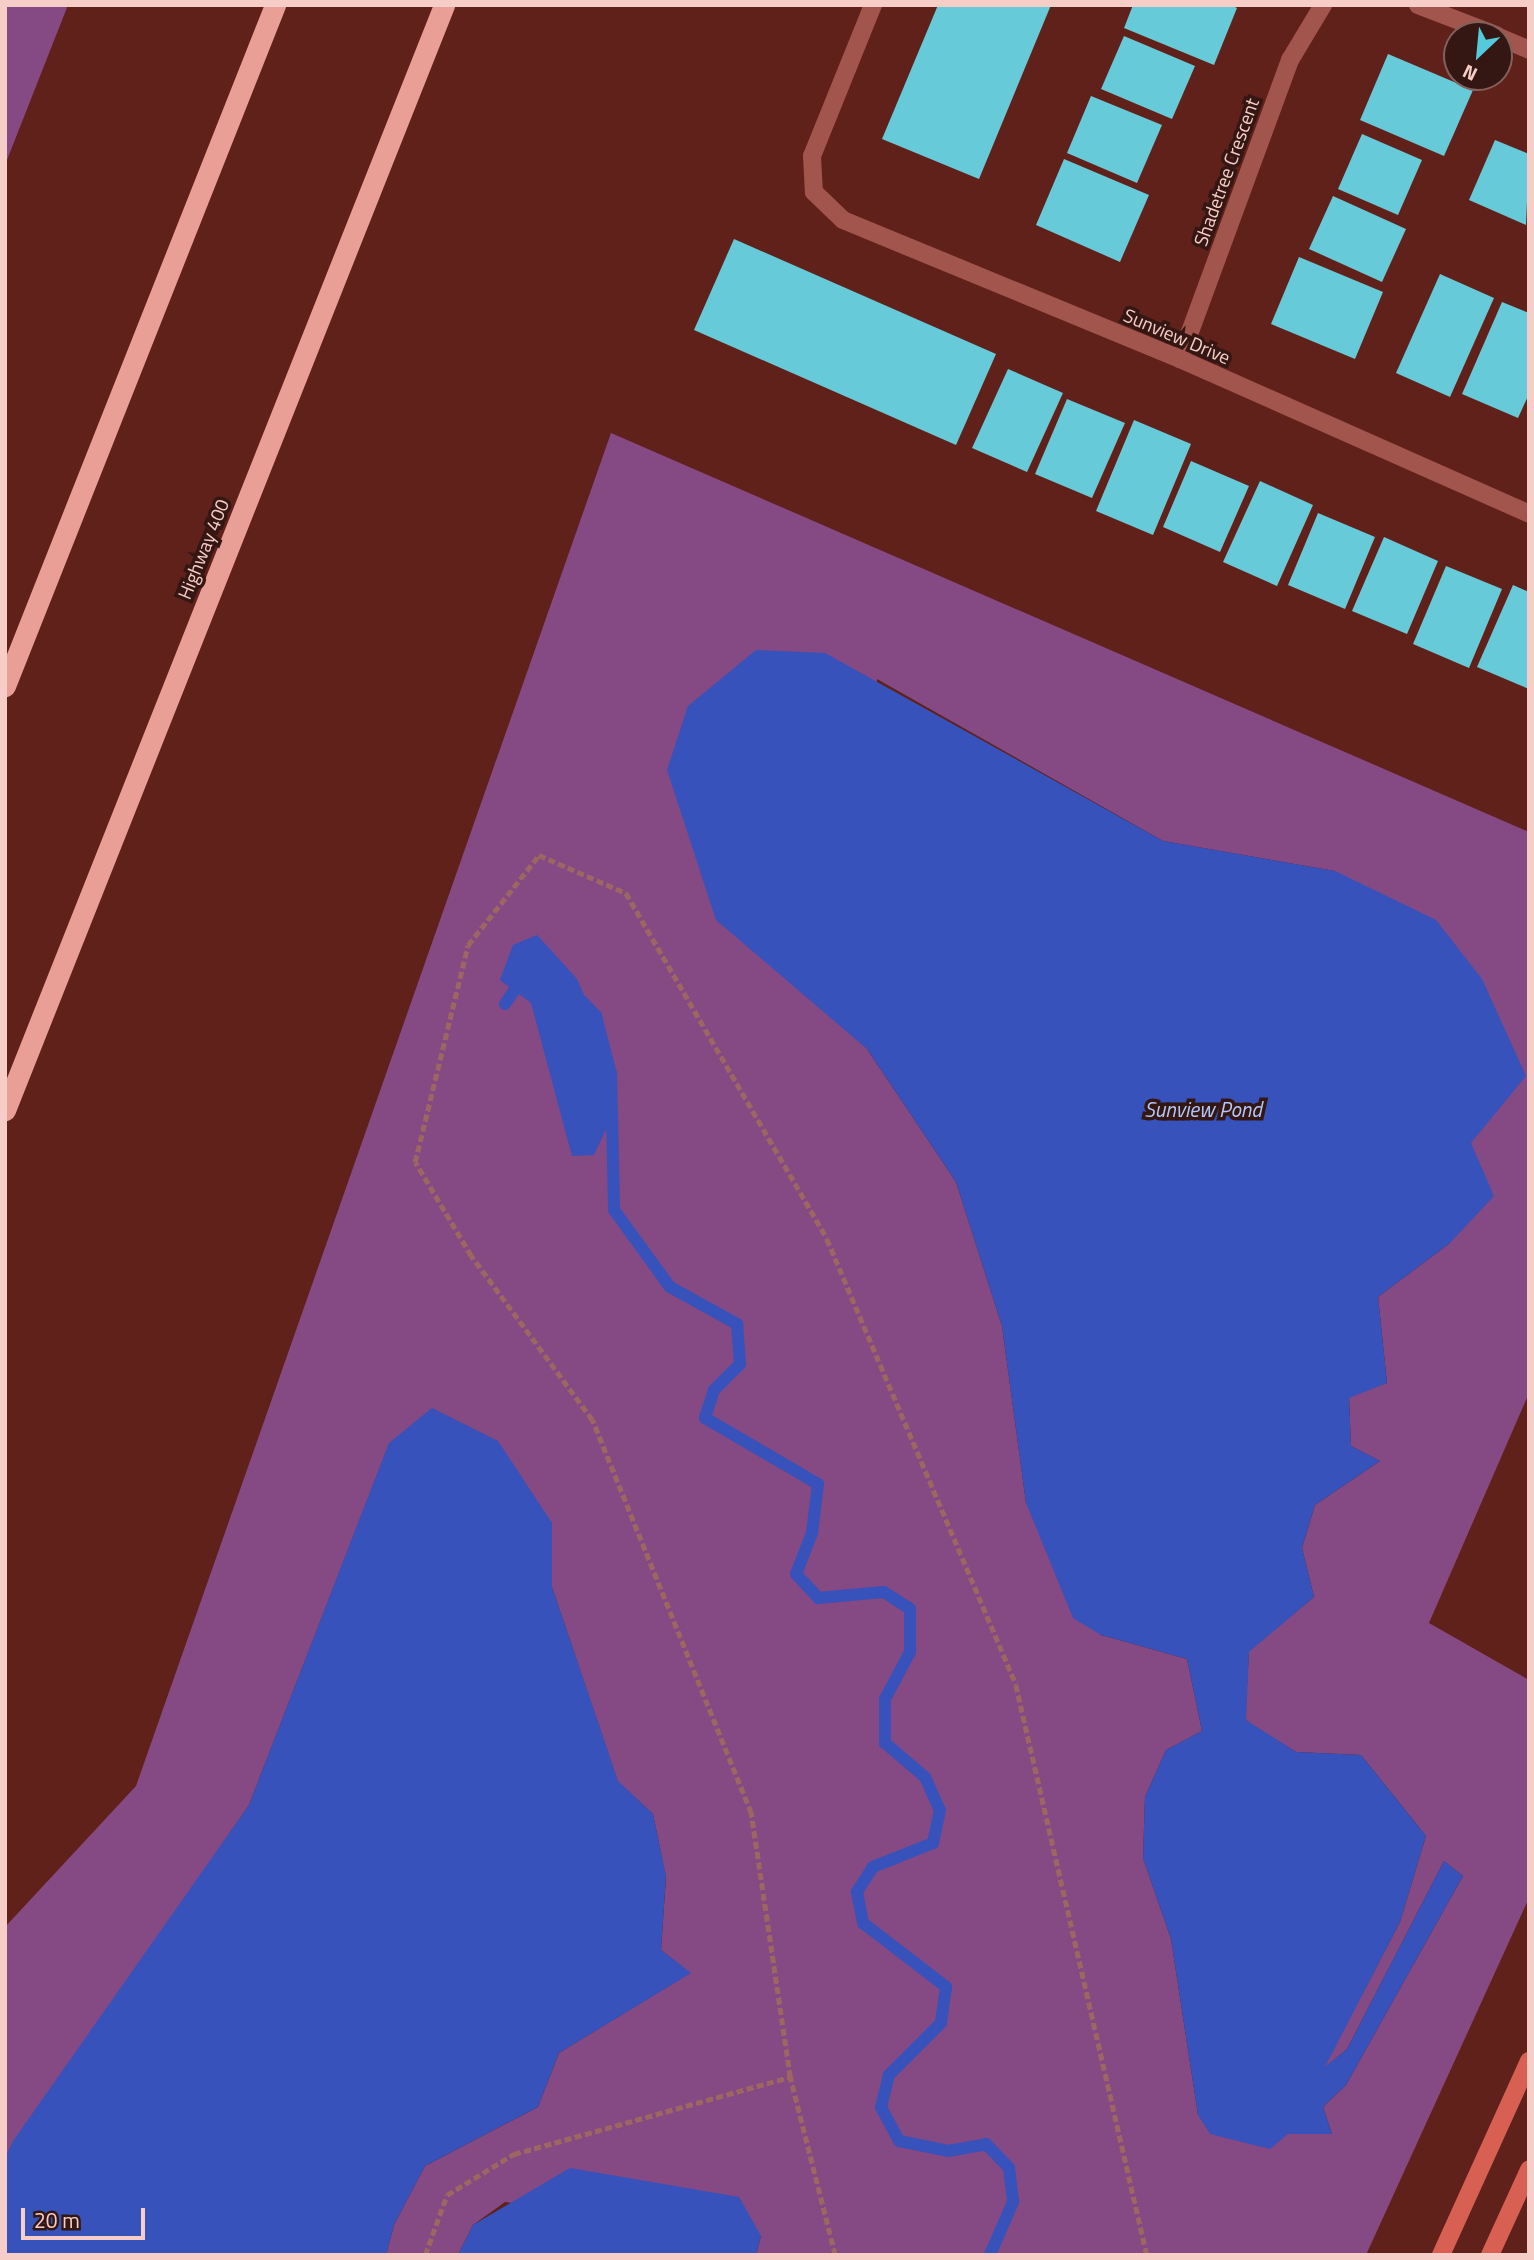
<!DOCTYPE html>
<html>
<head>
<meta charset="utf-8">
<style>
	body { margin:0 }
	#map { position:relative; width:1534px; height:2260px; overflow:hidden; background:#61211b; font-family:"Titillium Web",sans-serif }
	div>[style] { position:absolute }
	.green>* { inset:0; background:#854983 }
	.water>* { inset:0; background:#3752ba }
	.stream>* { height:12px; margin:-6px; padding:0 6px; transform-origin:6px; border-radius:6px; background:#3752ba }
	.building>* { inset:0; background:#67cad9 }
	.path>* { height:4.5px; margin-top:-2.25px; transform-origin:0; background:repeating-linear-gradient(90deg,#9d6660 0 7px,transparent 0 10.5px) }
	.street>* { height:18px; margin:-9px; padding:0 9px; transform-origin:9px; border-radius:9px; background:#a1554c }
	.secondary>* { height:18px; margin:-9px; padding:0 9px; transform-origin:9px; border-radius:9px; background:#d86053 }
	.highway>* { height:21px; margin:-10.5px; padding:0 10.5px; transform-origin:10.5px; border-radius:10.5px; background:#e99f95 }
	span { translate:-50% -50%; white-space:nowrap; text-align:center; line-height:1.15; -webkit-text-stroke:7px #341713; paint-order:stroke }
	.street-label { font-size:19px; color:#f7cec7 }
	.water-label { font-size:21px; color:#b3c8fd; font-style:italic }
	.frame { position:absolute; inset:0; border:7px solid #f7cec7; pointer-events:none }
	.north { position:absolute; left:1443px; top:21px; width:70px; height:70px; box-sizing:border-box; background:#341713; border:2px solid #82605b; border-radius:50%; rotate:206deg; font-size:19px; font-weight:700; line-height:28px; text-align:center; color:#f7cec7 }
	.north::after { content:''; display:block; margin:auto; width:24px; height:32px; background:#53cbdc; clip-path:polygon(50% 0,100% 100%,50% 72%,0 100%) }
	.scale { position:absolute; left:21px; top:2208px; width:124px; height:32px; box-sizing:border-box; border:4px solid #f7cec7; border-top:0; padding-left:9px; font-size:21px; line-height:24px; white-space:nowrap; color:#f7cec7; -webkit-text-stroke:5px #341713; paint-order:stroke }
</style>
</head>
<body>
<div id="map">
	<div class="green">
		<i style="clip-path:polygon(5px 5px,68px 5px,5px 165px)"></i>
		<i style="clip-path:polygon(evenodd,611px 433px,1529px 832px,1529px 1393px,1429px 1623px,1529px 1680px,1529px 1898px,1366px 2255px,756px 2255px,761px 2236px,505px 2202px,473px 2225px,458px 2255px,386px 2255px,394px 2225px,425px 2166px,538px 2107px,559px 2053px,690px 1973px,661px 1950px,666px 1877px,653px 1814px,618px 1782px,552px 1587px,552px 1523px,389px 1444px,249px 1805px,5px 2158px,5px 1927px,136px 1786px,611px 433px,877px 679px,1163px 841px,1335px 871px,1450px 1243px,1378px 1297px,1387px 1383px,1349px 1397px,1351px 1446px,1380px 1461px,1315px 1505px,1302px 1548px,1314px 1597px,1249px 1651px,1245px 1720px,1296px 1752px,1361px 1755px,1426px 1836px,1400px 1922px,1323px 2069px,1347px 2049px,1444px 1861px,1463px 1876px,1346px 2085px,1323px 2107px,1332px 2134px,1288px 2134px,1198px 2115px,1171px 1939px,1143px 1858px,1145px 1797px,1166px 1750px,1202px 1731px,1187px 1659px,1101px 1635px,1026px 1503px,1002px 1326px,956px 1182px,867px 1049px,877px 679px)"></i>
	</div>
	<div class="water">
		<i style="clip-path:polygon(756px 650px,825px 653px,1163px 841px,1335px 871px,1436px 920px,1482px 979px,1526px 1076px,1471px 1143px,1494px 1196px,1450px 1243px,1378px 1297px,1387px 1383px,1349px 1398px,1351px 1446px,1380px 1461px,1315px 1505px,1302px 1548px,1314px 1597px,1249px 1652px,1246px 1720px,1296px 1752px,1361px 1755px,1426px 1836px,1400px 1922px,1325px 2067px,1347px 2049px,1444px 1861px,1463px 1876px,1346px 2085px,1323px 2107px,1332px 2134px,1288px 2134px,1270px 2149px,1210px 2134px,1198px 2115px,1171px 1939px,1143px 1858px,1145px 1797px,1166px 1750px,1202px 1731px,1187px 1659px,1101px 1635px,1073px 1618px,1026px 1503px,1002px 1326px,956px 1182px,867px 1049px,716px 920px,667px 770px,688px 706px)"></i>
		<i style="clip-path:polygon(537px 935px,577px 979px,600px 1031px,611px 1119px,594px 1155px,572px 1156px,531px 1003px,500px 980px,513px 945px)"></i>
		<i style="clip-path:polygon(432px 1408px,498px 1441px,552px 1523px,552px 1587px,618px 1781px,653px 1814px,666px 1876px,661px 1950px,691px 1973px,559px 2053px,538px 2107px,425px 2166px,394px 2225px,386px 2255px,5px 2255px,5px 2158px,13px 2141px,249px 1805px,389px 1443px)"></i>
		<i style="clip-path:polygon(570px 2168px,739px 2197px,761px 2236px,756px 2255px,458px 2255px,473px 2225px)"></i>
	</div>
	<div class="stream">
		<i style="left:582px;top:1001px;width:21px;rotate:47deg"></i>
		<i style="left:596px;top:1016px;width:60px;rotate:75.5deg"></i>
		<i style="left:611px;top:1074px;width:136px;rotate:88.7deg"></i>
		<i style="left:614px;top:1210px;width:95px;rotate:54deg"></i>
		<i style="left:670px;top:1287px;width:77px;rotate:28.9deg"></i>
		<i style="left:737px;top:1324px;width:40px;rotate:85.7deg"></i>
		<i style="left:740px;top:1364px;width:37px;rotate:135deg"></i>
		<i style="left:714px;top:1390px;width:29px;rotate:108deg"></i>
		<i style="left:705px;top:1418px;width:131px;rotate:30.3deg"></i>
		<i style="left:818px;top:1484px;width:49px;rotate:97deg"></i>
		<i style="left:812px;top:1533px;width:44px;rotate:111.3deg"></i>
		<i style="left:796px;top:1574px;width:33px;rotate:47deg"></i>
		<i style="left:818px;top:1598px;width:66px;rotate:-5.2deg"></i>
		<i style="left:884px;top:1592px;width:31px;rotate:33deg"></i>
		<i style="left:910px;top:1609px;width:43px;rotate:90deg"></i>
		<i style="left:910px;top:1652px;width:53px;rotate:118deg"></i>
		<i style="left:885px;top:1699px;width:44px;rotate:90deg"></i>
		<i style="left:885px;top:1743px;width:52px;rotate:40.4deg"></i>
		<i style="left:925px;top:1777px;width:36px;rotate:66deg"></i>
		<i style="left:940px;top:1810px;width:34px;rotate:102deg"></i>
		<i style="left:933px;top:1843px;width:65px;rotate:158.2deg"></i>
		<i style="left:873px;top:1867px;width:30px;rotate:123deg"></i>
		<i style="left:857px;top:1892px;width:32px;rotate:79deg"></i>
		<i style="left:863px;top:1923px;width:105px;rotate:37.6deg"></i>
		<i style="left:946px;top:1987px;width:36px;rotate:98deg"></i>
		<i style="left:941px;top:2023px;width:74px;rotate:135deg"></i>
		<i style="left:889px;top:2075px;width:33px;rotate:104deg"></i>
		<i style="left:881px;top:2107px;width:38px;rotate:62deg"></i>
		<i style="left:899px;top:2141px;width:50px;rotate:11.5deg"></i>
		<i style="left:948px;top:2151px;width:39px;rotate:-10deg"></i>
		<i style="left:986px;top:2144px;width:33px;rotate:46deg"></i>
		<i style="left:1009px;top:2168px;width:34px;rotate:83deg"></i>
		<i style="left:1013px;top:2202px;width:58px;rotate:113.5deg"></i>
		<i style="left:505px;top:1004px;width:30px;rotate:-56deg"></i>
	</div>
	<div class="building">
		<i style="clip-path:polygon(938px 5px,1051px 5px,979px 179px,882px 139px)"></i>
		<i style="clip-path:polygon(1133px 5px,1231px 5px,1237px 8px,1214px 65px,1124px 28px)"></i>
		<i style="clip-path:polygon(1124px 36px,1195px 66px,1172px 119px,1101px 89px)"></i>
		<i style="clip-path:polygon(1388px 54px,1473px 90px,1444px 156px,1360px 120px)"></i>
		<i style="clip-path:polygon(1091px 96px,1162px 125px,1137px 183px,1067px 153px)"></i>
		<i style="clip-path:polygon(1362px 134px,1422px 160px,1398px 215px,1338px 189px)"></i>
		<i style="clip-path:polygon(1495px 140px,1529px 154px,1526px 225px,1469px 200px)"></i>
		<i style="clip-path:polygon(1064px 159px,1149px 195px,1120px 262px,1036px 225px)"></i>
		<i style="clip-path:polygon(1333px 196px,1406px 229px,1382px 282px,1309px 249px)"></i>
		<i style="clip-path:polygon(734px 239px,996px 354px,956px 445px,694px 330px)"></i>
		<i style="clip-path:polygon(1299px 257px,1383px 292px,1355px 359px,1271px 324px)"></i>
		<i style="clip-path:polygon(1440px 274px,1494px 298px,1450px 397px,1396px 373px)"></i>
		<i style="clip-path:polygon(1502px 302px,1529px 313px,1529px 394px,1518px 418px,1462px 394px)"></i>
		<i style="clip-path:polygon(1008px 369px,1063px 393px,1027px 472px,972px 448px)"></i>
		<i style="clip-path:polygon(1067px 399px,1125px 423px,1092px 498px,1035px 474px)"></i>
		<i style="clip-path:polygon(1134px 420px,1191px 444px,1153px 535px,1096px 511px)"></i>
		<i style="clip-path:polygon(1191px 461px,1249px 486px,1220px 552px,1163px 527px)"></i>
		<i style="clip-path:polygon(1260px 481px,1313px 505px,1277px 586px,1223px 562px)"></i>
		<i style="clip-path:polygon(1318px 513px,1375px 537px,1345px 609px,1288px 585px)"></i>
		<i style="clip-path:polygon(1384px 537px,1438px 561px,1407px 634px,1352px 611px)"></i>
		<i style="clip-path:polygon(1446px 566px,1502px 589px,1469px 668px,1413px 644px)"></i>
		<i style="clip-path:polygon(1513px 585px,1529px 592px,1529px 689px,1477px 667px)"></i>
	</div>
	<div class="path">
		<i style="left:425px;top:2255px;width:64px;rotate:-69.9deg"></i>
		<i style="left:447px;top:2195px;width:79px;rotate:-31.5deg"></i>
		<i style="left:514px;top:2154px;width:287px;rotate:-15.6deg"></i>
		<i style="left:835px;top:2255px;width:184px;rotate:-104.2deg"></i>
		<i style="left:790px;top:2077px;width:267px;rotate:-98.4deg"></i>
		<i style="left:751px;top:1813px;width:424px;rotate:-112deg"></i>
		<i style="left:592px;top:1420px;width:204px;rotate:-126.4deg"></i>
		<i style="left:471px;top:1256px;width:109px;rotate:-120.8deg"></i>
		<i style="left:415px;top:1162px;width:223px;rotate:-76.3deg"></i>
		<i style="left:468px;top:945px;width:115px;rotate:-51.7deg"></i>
		<i style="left:539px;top:855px;width:95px;rotate:23.6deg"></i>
		<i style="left:626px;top:893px;width:400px;rotate:59.8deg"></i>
		<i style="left:827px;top:1239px;width:484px;rotate:67deg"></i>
		<i style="left:1016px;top:1685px;width:585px;rotate:77.06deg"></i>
	</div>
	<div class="street">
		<i style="left:873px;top:5px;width:163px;rotate:112deg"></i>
		<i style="left:812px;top:156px;width:36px;rotate:87deg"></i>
		<i style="left:814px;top:192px;width:40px;rotate:44deg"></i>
		<i style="left:843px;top:220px;width:365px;rotate:22.4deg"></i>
		<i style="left:1180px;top:359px;width:382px;rotate:23.9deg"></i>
		<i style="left:1418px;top:5px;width:84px;rotate:21deg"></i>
		<i style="left:1499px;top:37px;width:33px;rotate:23deg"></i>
		<i style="left:1180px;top:359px;width:319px;rotate:-69.8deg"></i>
		<i style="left:1290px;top:60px;width:64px;rotate:-59deg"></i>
	</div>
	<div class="secondary">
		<i style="left:1441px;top:2255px;width:213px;rotate:-65.6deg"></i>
		<i style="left:1490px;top:2255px;width:94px;rotate:-65.4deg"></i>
	</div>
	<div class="highway">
		<i style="left:5px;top:686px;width:733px;rotate:-68.37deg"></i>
		<i style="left:5px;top:1110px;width:1189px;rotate:-68.33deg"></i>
	</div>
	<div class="street-label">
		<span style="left:1226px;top:172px;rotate:-70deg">Shadetree Crescent</span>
		<span style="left:1177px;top:336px;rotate:23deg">Sunview Drive</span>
		<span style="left:203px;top:549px;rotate:-68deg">Highway 400</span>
	</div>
	<div class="water-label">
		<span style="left:1203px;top:1109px">Sunview Pond</span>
	</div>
	<div class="frame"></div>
	<div class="north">N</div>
	<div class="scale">20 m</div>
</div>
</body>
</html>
